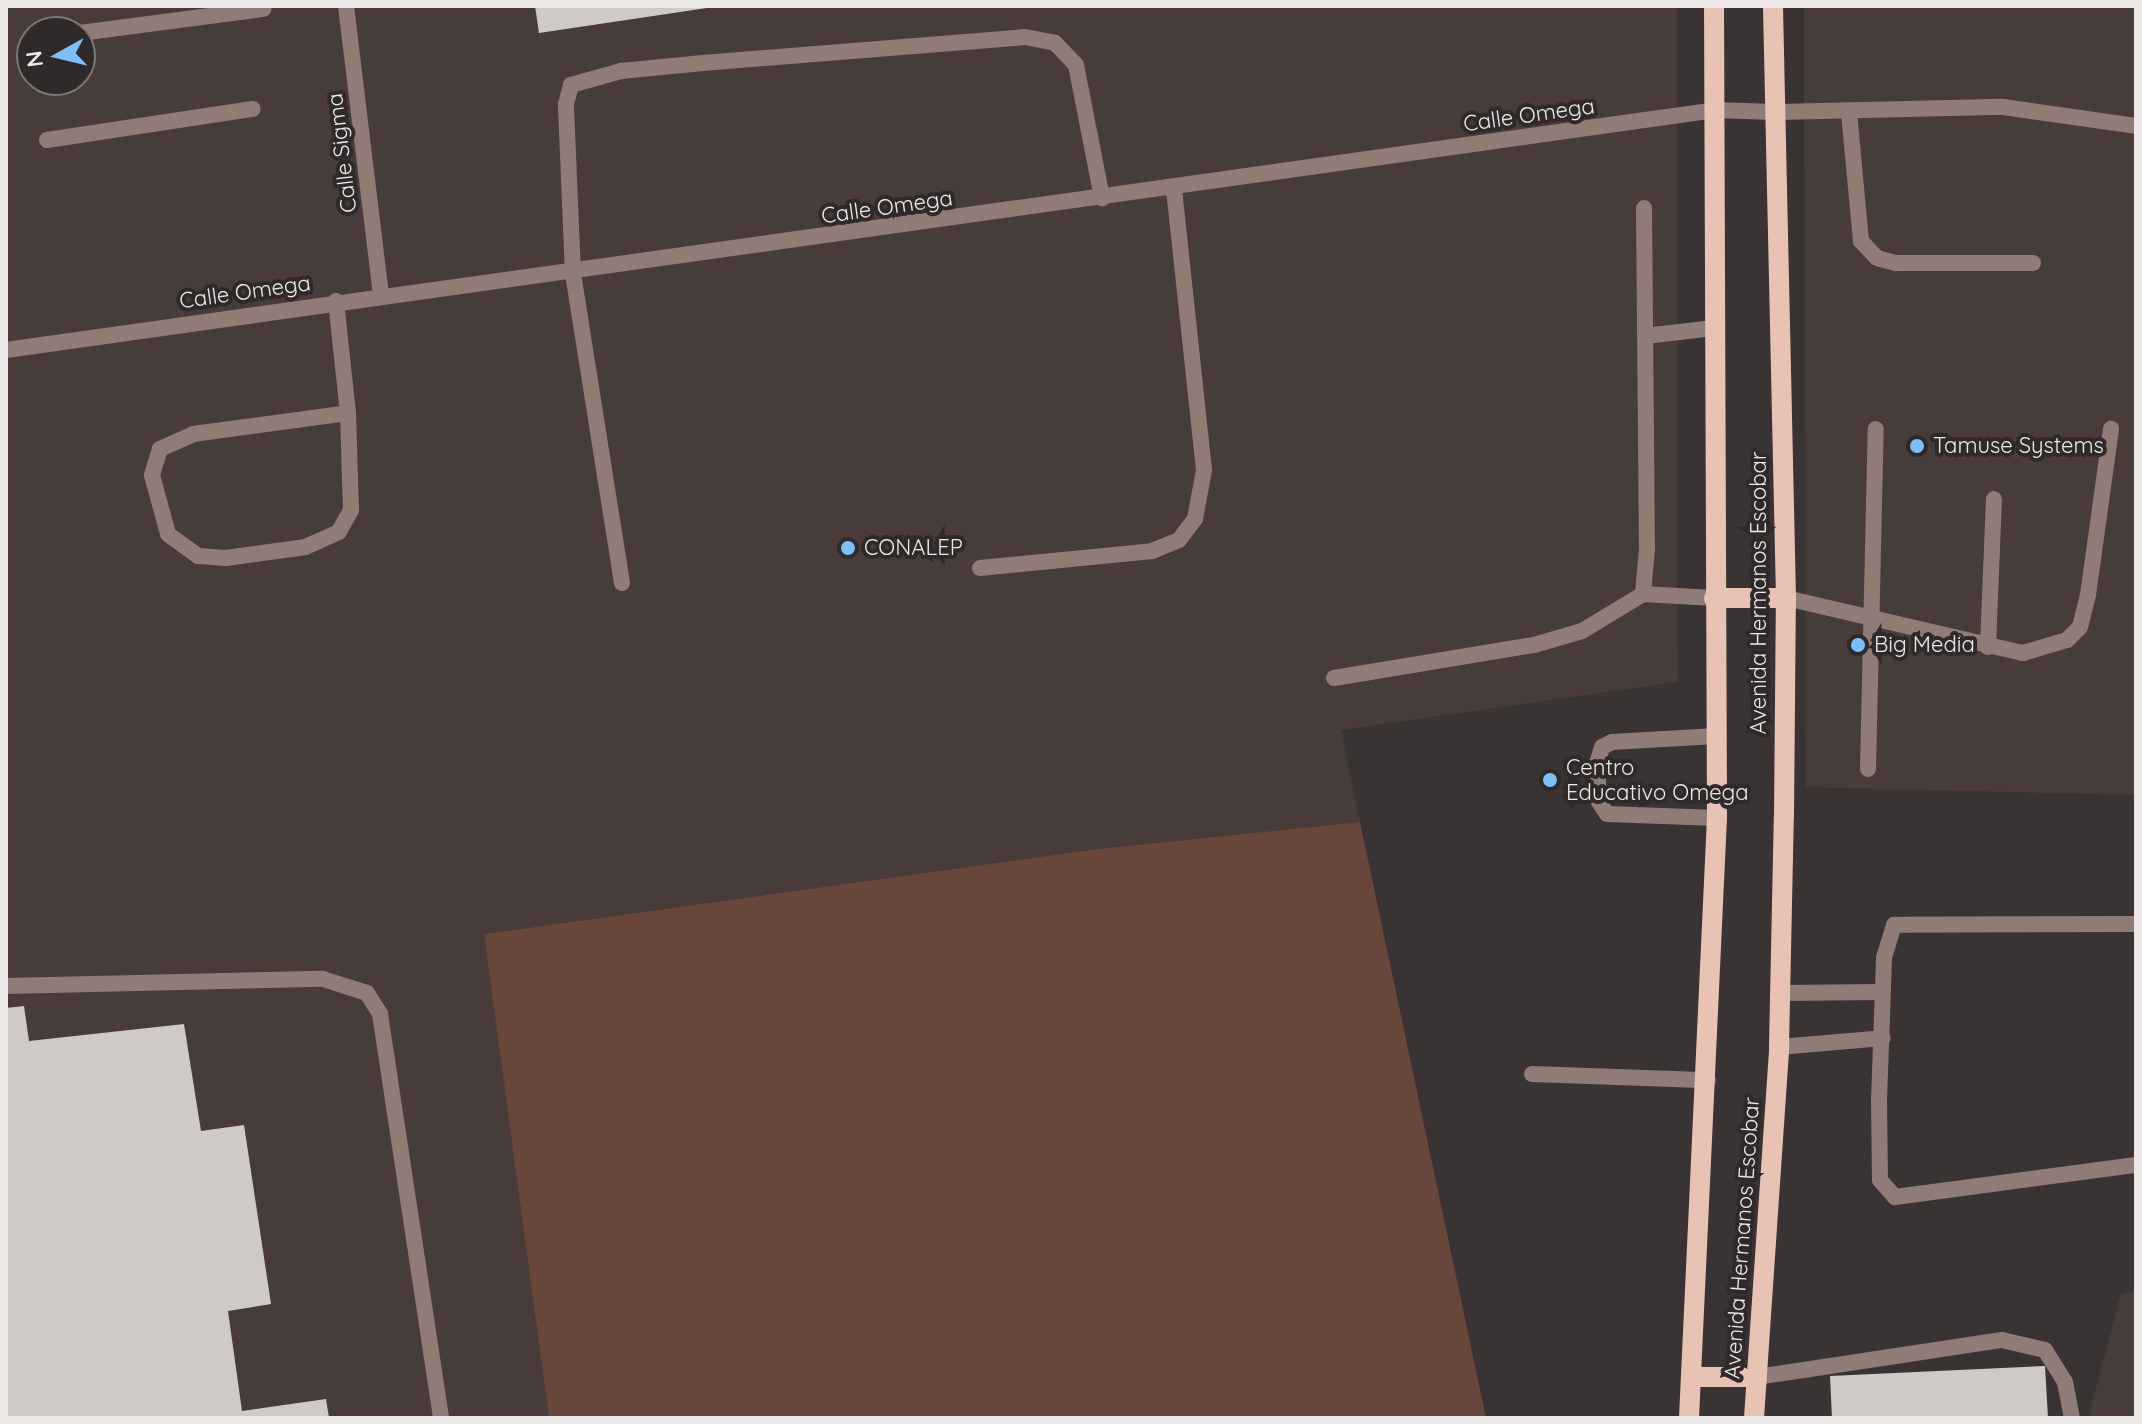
<!DOCTYPE html>
<html>
<head>
<meta charset="utf-8">
<style>
	body { margin:0 }
	#map { position:relative; width:2142px; height:1424px; overflow:hidden; background:#393433; font-family:Quicksand,sans-serif }
	div>[style] { position:absolute }
	.built>* { inset:0; background:#483c3a }
	.green>* { inset:0; background:#68463c }
	.building>* { inset:0; background:#cfc9c7 }
	.lane>* { height:16px; margin:-8px; padding:0 8px; transform-origin:8px; border-radius:8px; background:#907c76 }
	.street>* { height:16px; margin:-8px; padding:0 8px; transform-origin:8px; border-radius:8px; background:#907c76 }
	.primary>* { height:20px; margin:-10px; padding:0 10px; transform-origin:10px; border-radius:10px; background:#e9c2b6 }
	.dots>* { width:22px; height:22px; translate:-50% -50%; box-sizing:border-box; border:4px solid #2f2a29; border-radius:50% }
	span { translate:-50% -50%; white-space:nowrap; text-align:center; line-height:1.15; -webkit-text-stroke:8px #2f2a29; paint-order:stroke }
	.street-label { font-size:22px; color:#ece8e7 }
	.poi-label { font-size:22px; color:#ece8e7 }
	.left { translate:0 -50%; text-align:left }
	.frame { position:absolute; inset:0; border:8px solid #ece8e7; pointer-events:none }
	.north { position:absolute; left:16px; top:16px; width:80px; height:80px; box-sizing:border-box; background:#2f2a29; border:2px solid #7b7675; border-radius:50%; rotate:262deg; font-size:22px; font-weight:700; line-height:32px; text-align:center; color:#ece8e7 }
	.north::after { content:''; display:block; margin:auto; width:28px; height:36px; background:#7ebef9; clip-path:polygon(50% 0,100% 100%,50% 72%,0 100%) }
</style>
</head>
<body>
<div id="map">
	<div class="built">
		<i style="clip-path:polygon(evenodd,6px 6px,1677px 6px,1678px 682px,1341px 730px,1360px 822px,1098px 849px,484px 934px,549px 1418px,6px 1418px,6px 6px,32px 32px,80px 32px,80px 80px,32px 80px,32px 32px)"></i>
		<i style="clip-path:polygon(1804px 6px,2136px 6px,2136px 795px,1806px 787px)"></i>
		<i style="clip-path:polygon(2136px 1291px,2136px 1418px,2088px 1418px,2121px 1294px)"></i>
	</div>
	<div class="green">
		<i style="clip-path:polygon(1360px 822px,1486px 1418px,549px 1418px,484px 934px,1098px 849px)"></i>
	</div>
	<div class="building">
		<i style="clip-path:polygon(535px 6px,707px 6px,707px 8px,539px 33px)"></i>
		<i style="clip-path:polygon(24px 1006px,29px 1041px,184px 1024px,201px 1131px,244px 1125px,271px 1304px,228px 1311px,242px 1411px,326px 1399px,329px 1418px,6px 1418px,6px 1008px)"></i>
		<i style="clip-path:polygon(2045px 1366px,2048px 1418px,1832px 1418px,1830px 1376px)"></i>
	</div>
	<div class="lane">
		<i style="left:80px;top:33px;width:185px;rotate:-7.5deg"></i>
		<i style="left:1774px;top:112px;width:229px;rotate:-1.3deg"></i>
		<i style="left:2003px;top:107px;width:134px;rotate:8.1deg"></i>
		<i style="left:1849px;top:112px;width:130px;rotate:84.7deg"></i>
		<i style="left:1861px;top:241px;width:23px;rotate:47deg"></i>
		<i style="left:1877px;top:258px;width:20px;rotate:15deg"></i>
		<i style="left:1896px;top:263px;width:137px"></i>
		<i style="left:47px;top:140px;width:208px;rotate:-8.6deg"></i>
		<i style="left:1644px;top:208px;width:341px;rotate:89.5deg"></i>
		<i style="left:1647px;top:549px;width:45px;rotate:95.1deg"></i>
		<i style="left:1643px;top:594px;width:71px;rotate:3.2deg"></i>
		<i style="left:336px;top:301px;width:113px;rotate:83.9deg"></i>
		<i style="left:348px;top:413px;width:67px;rotate:88.3deg"></i>
		<i style="left:350px;top:480px;width:30px;rotate:88deg"></i>
		<i style="left:351px;top:510px;width:25px;rotate:119deg"></i>
		<i style="left:339px;top:532px;width:36px;rotate:156deg"></i>
		<i style="left:306px;top:547px;width:81px;rotate:172.2deg"></i>
		<i style="left:226px;top:558px;width:28px;rotate:-176deg"></i>
		<i style="left:198px;top:556px;width:37px;rotate:-144deg"></i>
		<i style="left:168px;top:534px;width:61px;rotate:-105.2deg"></i>
		<i style="left:152px;top:475px;width:27px;rotate:-73deg"></i>
		<i style="left:160px;top:449px;width:36px;rotate:-24deg"></i>
		<i style="left:193px;top:434px;width:156px;rotate:-7.7deg"></i>
		<i style="left:1645px;top:336px;width:69px;rotate:-6.6deg"></i>
		<i style="left:980px;top:568px;width:173px;rotate:-5.6deg"></i>
		<i style="left:1152px;top:551px;width:29px;rotate:-22deg"></i>
		<i style="left:1179px;top:540px;width:26px;rotate:-53deg"></i>
		<i style="left:1195px;top:519px;width:50px;rotate:-79.6deg"></i>
		<i style="left:1204px;top:470px;width:285px;rotate:-96.1deg"></i>
		<i style="left:622px;top:583px;width:313px;rotate:-99deg"></i>
		<i style="left:573px;top:274px;width:170px;rotate:-92.4deg"></i>
		<i style="left:566px;top:104px;width:20px;rotate:-75deg"></i>
		<i style="left:571px;top:85px;width:52px;rotate:-15.6deg"></i>
		<i style="left:621px;top:71px;width:82px;rotate:-5.6deg"></i>
		<i style="left:703px;top:63px;width:323px;rotate:-4.6deg"></i>
		<i style="left:1025px;top:37px;width:31px;rotate:11deg"></i>
		<i style="left:1055px;top:43px;width:30px;rotate:46deg"></i>
		<i style="left:1076px;top:65px;width:136px;rotate:78.9deg"></i>
		<i style="left:1786px;top:598px;width:243px;rotate:13.1deg"></i>
		<i style="left:2023px;top:653px;width:46px;rotate:-16.5deg"></i>
		<i style="left:2067px;top:640px;width:18px;rotate:-45deg"></i>
		<i style="left:2080px;top:627px;width:33px;rotate:-76deg"></i>
		<i style="left:2088px;top:595px;width:168px;rotate:-82.1deg"></i>
		<i style="left:1988px;top:647px;width:148px;rotate:-87.7deg"></i>
		<i style="left:1334px;top:678px;width:203px;rotate:-9.4deg"></i>
		<i style="left:1534px;top:645px;width:50px;rotate:-16.3deg"></i>
		<i style="left:1582px;top:631px;width:71px;rotate:-31.2deg"></i>
		<i style="left:1716px;top:736px;width:104px;rotate:176.7deg"></i>
		<i style="left:1612px;top:742px;width:11px;rotate:153deg"></i>
		<i style="left:1602px;top:747px;width:17px;rotate:107deg"></i>
		<i style="left:1597px;top:763px;width:39px;rotate:87deg"></i>
		<i style="left:1599px;top:802px;width:14px;rotate:56deg"></i>
		<i style="left:1607px;top:814px;width:110px;rotate:2.1deg"></i>
		<i style="left:1868px;top:769px;width:340px;rotate:-88.7deg"></i>
		<i style="left:6px;top:986px;width:317px;rotate:-1.3deg"></i>
		<i style="left:323px;top:979px;width:46px;rotate:17.7deg"></i>
		<i style="left:367px;top:993px;width:25px;rotate:58deg"></i>
		<i style="left:380px;top:1014px;width:409px;rotate:81.4deg"></i>
		<i style="left:1532px;top:1074px;width:176px;rotate:2deg"></i>
		<i style="left:1757px;top:1377px;width:248px;rotate:-8.6deg"></i>
		<i style="left:2002px;top:1340px;width:44px;rotate:13.1deg"></i>
		<i style="left:2045px;top:1350px;width:38px;rotate:58deg"></i>
		<i style="left:2065px;top:1382px;width:37px;rotate:79deg"></i>
	</div>
	<div class="street">
		<i style="left:346px;top:6px;width:290px;rotate:83.1deg"></i>
		<i style="left:6px;top:350px;width:1726px;rotate:-7.99deg"></i>
		<i style="left:1715px;top:110px;width:59px;rotate:1.9deg"></i>
		<i style="left:2136px;top:924px;width:242px;rotate:179.8deg"></i>
		<i style="left:1894px;top:925px;width:34px;rotate:107deg"></i>
		<i style="left:1884px;top:958px;width:141px;rotate:92deg"></i>
		<i style="left:1879px;top:1099px;width:81px;rotate:89.3deg"></i>
		<i style="left:1880px;top:1180px;width:23px;rotate:49deg"></i>
		<i style="left:1895px;top:1197px;width:243px;rotate:-7.6deg"></i>
		<i style="left:1780px;top:993px;width:102px;rotate:-0.6deg"></i>
		<i style="left:1779px;top:1047px;width:104px;rotate:-4.9deg"></i>
	</div>
	<div class="primary">
		<i style="left:1714px;top:598px;width:72px"></i>
		<i style="left:1692px;top:1377px;width:65px"></i>
		<i style="left:1689px;top:1418px;width:601px;rotate:-87.33deg"></i>
		<i style="left:1717px;top:818px;width:812px;rotate:-90.21deg"></i>
		<i style="left:1754px;top:1418px;width:372px;rotate:-86.1deg"></i>
		<i style="left:1779px;top:1047px;width:231px;rotate:-88.8deg"></i>
		<i style="left:1784px;top:816px;width:218px;rotate:-89.5deg"></i>
		<i style="left:1786px;top:598px;width:592px;rotate:-91.26deg"></i>
	</div>
	<div class="dots">
		<i style="left:1917px;top:446px;background:#7ebef9"></i>
		<i style="left:848px;top:548px;background:#7ebef9"></i>
		<i style="left:1858px;top:645px;background:#7ebef9"></i>
		<i style="left:1550px;top:780px;background:#7ebef9"></i>
	</div>
	<div class="street-label">
		<span style="left:1529px;top:115px;rotate:-8deg">Calle Omega</span>
		<span style="left:342px;top:153px;rotate:-97deg">Calle Sigma</span>
		<span style="left:887px;top:207px;rotate:-8deg">Calle Omega</span>
		<span style="left:245px;top:292px;rotate:-8deg">Calle Omega</span>
		<span style="left:1759px;top:593px;rotate:-90deg">Avenida Hermanos Escobar</span>
		<span style="left:1742px;top:1238px;rotate:-86deg">Avenida Hermanos Escobar</span>
	</div>
	<div class="poi-label">
		<span class="left" style="left:1933px;top:446px">Tamuse Systems</span>
		<span class="left" style="left:864px;top:548px">CONALEP</span>
		<span class="left" style="left:1874px;top:645px">Big Media</span>
		<span class="left" style="left:1566px;top:780px">Centro<br>Educativo Omega</span>
	</div>
	<div class="frame"></div>
	<div class="north">N</div>
</div>
</body>
</html>
